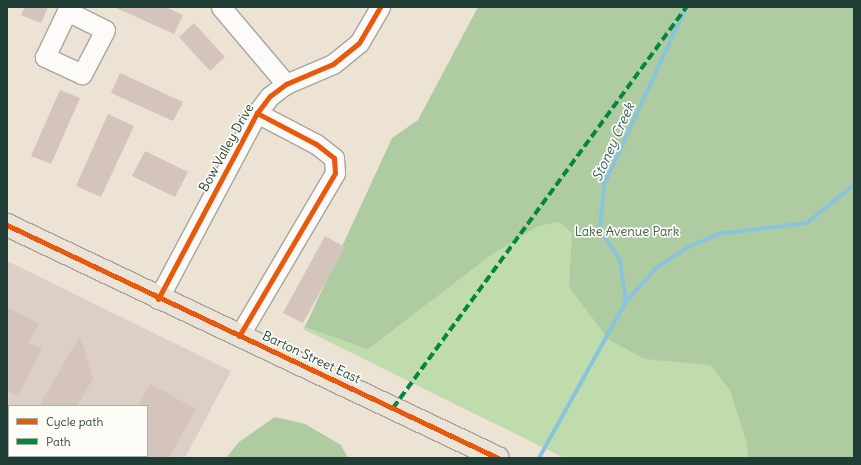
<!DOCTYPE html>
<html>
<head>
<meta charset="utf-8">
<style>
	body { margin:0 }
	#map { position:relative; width:861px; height:465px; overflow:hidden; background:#ece3d5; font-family:Delius,sans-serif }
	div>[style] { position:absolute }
	.industrial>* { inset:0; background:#ddcfc8 }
	.green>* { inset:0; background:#c0dcac }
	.forest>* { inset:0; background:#afcba1 }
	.stream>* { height:4px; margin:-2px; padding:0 2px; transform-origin:2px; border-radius:2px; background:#8ac4db }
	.building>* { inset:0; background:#d4c4bb }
	.roads { filter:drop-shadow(1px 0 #a7a59c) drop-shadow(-1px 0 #a7a59c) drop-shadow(0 1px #a7a59c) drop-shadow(0 -1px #a7a59c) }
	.minor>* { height:19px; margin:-9.5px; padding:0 9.5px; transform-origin:9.5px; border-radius:9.5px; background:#fcfbf9 }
	.major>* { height:22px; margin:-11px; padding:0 11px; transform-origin:11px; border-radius:11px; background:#ece3d8 }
	.quiet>* { height:4px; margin-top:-2px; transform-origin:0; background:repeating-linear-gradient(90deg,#00873e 0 8px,transparent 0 12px) }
	.cycleway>* { height:5px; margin:-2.5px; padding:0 2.5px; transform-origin:2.5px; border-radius:2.5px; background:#e8590c }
	span { translate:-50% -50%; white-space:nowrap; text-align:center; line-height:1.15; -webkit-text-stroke:3.5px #fdfcf7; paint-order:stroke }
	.street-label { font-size:13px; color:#1f3d34 }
	.park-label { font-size:13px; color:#3e634a }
	.water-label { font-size:14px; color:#326167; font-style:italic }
	.frame { position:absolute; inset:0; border:8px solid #1f3d34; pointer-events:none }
	.legend { position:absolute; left:8px; top:405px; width:140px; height:52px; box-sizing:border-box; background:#fdfcf7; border:1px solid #a4b0a9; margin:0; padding:5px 7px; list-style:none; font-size:12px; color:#1f3d34 }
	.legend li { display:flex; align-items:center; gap:8px; height:20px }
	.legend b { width:20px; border:1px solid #a4b0a9 }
</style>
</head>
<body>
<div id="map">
	<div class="industrial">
		<i style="clip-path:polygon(evenodd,7px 261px,231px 371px,185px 458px,7px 458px,7px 261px,9px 406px,147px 406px,147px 456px,9px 456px,9px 406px)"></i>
	</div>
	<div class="green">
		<i style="clip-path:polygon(490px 7px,854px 7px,854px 458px,564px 458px,303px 329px)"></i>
	</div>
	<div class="forest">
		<i style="clip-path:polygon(478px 7px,854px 7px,854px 458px,748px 458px,747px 444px,730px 390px,710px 365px,645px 359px,609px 340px,569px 287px,572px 233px,559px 222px,538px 226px,491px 255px,368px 349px,305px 327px,392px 138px,418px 120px)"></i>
		<i style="clip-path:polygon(275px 417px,305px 424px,341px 445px,348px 458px,226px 458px,239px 442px)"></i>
	</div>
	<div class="stream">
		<i style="left:626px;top:302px;width:42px;rotate:-98.1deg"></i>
		<i style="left:620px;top:260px;width:37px;rotate:-123deg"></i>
		<i style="left:600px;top:229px;width:44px;rotate:-84.8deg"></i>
		<i style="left:604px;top:185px;width:196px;rotate:-65.3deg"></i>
		<i style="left:539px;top:458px;width:179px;rotate:-60.9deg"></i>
		<i style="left:626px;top:302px;width:45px;rotate:-48.6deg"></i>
		<i style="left:656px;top:268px;width:38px;rotate:-33deg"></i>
		<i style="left:688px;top:247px;width:33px;rotate:-23deg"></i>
		<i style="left:718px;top:234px;width:90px;rotate:-7deg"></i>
		<i style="left:807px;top:223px;width:60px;rotate:-39deg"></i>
	</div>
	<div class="building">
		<i style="clip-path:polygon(25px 7px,48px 7px,41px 23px,21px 15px)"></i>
		<i style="clip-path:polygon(114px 7px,166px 7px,183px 15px,174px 34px)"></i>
		<i style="clip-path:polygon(194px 23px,225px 57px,210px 71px,179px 37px)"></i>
		<i style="clip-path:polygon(120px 73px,183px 102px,173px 121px,111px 93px)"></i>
		<i style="clip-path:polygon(60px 90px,80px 98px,51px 164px,31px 156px)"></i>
		<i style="clip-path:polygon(108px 114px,134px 126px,101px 197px,76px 186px)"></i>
		<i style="clip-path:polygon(145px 151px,188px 172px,175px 197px,132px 176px)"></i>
		<i style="clip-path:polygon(325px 236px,345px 247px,303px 323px,283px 313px)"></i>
		<i style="clip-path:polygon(7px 307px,39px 324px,28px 343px,42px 349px,18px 396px,7px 390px)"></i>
		<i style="clip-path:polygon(80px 336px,93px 379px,77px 406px,39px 406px)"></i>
		<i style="clip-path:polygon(150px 384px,196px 409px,169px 458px,109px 458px,147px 456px,147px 406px,138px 406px)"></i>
		<i style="clip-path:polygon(9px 456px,70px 456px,73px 458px,8px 458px)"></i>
	</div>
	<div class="roads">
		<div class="minor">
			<i style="left:221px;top:7px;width:101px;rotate:49.8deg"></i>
			<i style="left:67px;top:11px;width:42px;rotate:26.6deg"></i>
			<i style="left:105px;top:30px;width:50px;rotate:117.6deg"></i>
			<i style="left:82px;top:74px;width:41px;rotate:-155.3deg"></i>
			<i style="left:45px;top:57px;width:55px;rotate:-64.4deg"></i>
			<i style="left:158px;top:299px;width:211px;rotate:-62deg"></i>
			<i style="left:257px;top:113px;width:21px;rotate:-53deg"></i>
			<i style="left:270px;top:96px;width:20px;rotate:-37deg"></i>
			<i style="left:286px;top:84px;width:51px;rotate:-23.1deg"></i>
			<i style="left:333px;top:64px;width:33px;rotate:-39deg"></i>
			<i style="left:359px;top:43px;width:42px;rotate:-59.7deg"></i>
			<i style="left:239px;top:336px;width:189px;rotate:-59.5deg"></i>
			<i style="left:335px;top:173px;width:15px;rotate:-94deg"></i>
			<i style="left:334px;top:158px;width:23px;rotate:-142deg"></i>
			<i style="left:316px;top:144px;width:67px;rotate:-152.3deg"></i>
		</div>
		<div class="major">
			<i style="left:7px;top:225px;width:543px;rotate:25.39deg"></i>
		</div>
	</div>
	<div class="quiet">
		<i style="left:393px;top:408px;width:497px;rotate:-53.8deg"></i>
	</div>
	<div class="cycleway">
		<i style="left:7px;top:225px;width:543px;rotate:25.39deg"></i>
		<i style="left:158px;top:299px;width:211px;rotate:-62deg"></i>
		<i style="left:257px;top:113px;width:21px;rotate:-53deg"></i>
		<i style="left:270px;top:96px;width:20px;rotate:-37deg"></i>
		<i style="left:286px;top:84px;width:51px;rotate:-23.1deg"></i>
		<i style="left:333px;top:64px;width:33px;rotate:-39deg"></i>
		<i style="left:359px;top:43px;width:42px;rotate:-59.7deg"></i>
		<i style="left:239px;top:336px;width:189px;rotate:-59.5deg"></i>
		<i style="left:335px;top:173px;width:15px;rotate:-94deg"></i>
		<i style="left:334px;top:158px;width:23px;rotate:-142deg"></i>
		<i style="left:316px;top:144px;width:67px;rotate:-152.3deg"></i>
	</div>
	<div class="street-label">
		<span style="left:227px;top:148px;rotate:-61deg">Bow Valley Drive</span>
		<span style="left:311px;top:358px;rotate:25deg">Barton Street East</span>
	</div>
	<div class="park-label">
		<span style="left:627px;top:232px">Lake Avenue Park</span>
	</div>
	<div class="water-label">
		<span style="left:613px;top:142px;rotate:-66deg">Stoney Creek</span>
	</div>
	<div class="frame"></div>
	<ul class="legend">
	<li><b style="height:5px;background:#e8590c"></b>Cycle path</li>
	<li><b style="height:5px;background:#00873e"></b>Path</li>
	</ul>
</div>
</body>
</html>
